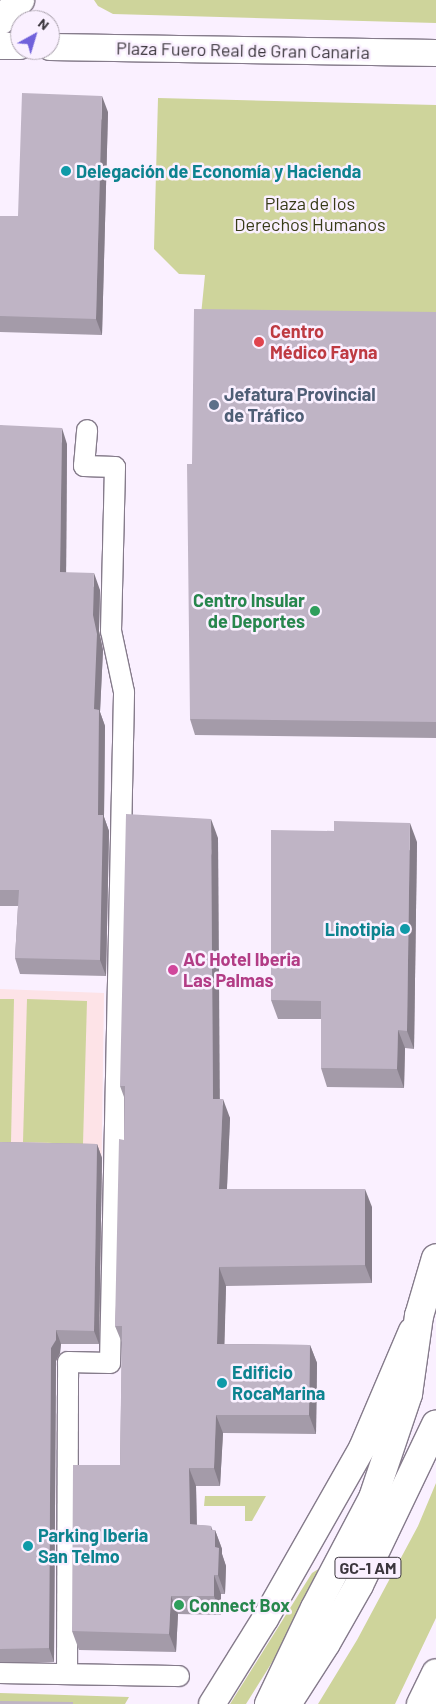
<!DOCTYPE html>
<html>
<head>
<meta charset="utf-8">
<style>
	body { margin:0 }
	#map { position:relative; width:436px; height:1704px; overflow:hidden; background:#faf0ff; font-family:Barlow,sans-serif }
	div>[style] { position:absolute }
	.education>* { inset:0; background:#fde3e7 }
	.green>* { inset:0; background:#ced49b }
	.roads { filter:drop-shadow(1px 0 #857b8b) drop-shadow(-1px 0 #857b8b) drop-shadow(0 1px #857b8b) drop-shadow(0 -1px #857b8b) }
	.pedestrian>* { height:20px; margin:-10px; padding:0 10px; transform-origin:10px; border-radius:10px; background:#fff }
	.minor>* { height:26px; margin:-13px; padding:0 13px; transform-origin:13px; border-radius:13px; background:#fff }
	.tertiary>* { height:28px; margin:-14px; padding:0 14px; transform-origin:14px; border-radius:14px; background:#fff }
	.trunk>* { height:28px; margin:-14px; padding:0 14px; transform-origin:14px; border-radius:14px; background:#fff }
	.wall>* { inset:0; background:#a49ba9 }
	.shaded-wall>* { inset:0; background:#867e8a }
	.building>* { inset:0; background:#bfb4c5 }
	.dots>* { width:14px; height:14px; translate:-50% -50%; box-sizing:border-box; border:2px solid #faf0ff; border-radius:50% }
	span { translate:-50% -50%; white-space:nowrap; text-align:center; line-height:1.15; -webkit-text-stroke:5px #faf0ff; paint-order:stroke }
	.shield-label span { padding:1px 4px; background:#faf0ff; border:1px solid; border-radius:4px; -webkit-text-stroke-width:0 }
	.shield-label { font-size:16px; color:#3b363d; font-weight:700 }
	.street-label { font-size:18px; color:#3b363d }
	.culture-label { font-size:18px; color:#0d838f; font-weight:700 }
	.left { translate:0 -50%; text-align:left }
	.right { translate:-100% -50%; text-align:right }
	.park-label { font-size:18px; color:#383b18 }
	.health-label { font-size:18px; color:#be3a42; font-weight:700 }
	.service-label { font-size:18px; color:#4e5e75; font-weight:700 }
	.leisure-label { font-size:18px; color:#27864d; font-weight:700 }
	.hotel-label { font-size:18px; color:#b23c85; font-weight:700 }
	.north { position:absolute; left:10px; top:10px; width:50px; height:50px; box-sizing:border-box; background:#faf0ff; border:1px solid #aea6b1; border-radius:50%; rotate:39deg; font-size:14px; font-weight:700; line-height:20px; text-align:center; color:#3b363d }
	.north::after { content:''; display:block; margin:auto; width:18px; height:22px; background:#7061db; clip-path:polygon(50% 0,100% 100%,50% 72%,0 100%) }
</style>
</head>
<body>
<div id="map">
	<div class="education">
		<i style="clip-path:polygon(0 989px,104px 993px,99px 1344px,0 1342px)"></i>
	</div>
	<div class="green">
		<i style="clip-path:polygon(94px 0,436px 0,436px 23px,113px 14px,98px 6px)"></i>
		<i style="clip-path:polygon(158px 98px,436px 105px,436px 328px,200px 325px,205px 275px,179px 274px,154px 249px)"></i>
		<i style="clip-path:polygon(0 999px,14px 999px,11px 1142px,0 1142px)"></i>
		<i style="clip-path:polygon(27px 999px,87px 1001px,83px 1144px,23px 1142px)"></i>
		<i style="clip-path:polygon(436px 1483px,436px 1618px,395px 1704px,318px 1704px,357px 1640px,418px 1526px)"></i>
		<i style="clip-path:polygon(205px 1496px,266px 1496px,252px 1521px,245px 1521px,245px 1506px,204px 1506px)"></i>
		<i style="clip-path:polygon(320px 1568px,323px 1571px,322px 1582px,246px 1704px,230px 1704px,312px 1573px)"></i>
		<i style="clip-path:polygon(0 1693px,129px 1697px,125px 1704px,0 1704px)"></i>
	</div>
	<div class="roads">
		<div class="pedestrian">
			<i style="left:0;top:1673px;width:179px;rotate:1deg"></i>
			<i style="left:67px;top:1674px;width:312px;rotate:-89.8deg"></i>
			<i style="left:68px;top:1362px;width:42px;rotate:1.4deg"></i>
			<i style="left:110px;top:1363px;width:671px;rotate:-88.8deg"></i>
			<i style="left:124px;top:692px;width:62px;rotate:-102deg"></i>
			<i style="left:111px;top:631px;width:164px;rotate:-88.6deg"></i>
			<i style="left:115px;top:467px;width:31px;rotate:-178deg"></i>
			<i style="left:84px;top:466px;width:36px;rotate:-85deg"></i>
		</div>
		<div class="minor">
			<i style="left:0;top:46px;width:20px"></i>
			<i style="left:50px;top:47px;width:386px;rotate:0.9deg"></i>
			<i style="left:212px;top:1704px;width:100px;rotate:-58.1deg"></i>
			<i style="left:265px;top:1619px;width:197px;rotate:-60.4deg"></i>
			<i style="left:362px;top:1448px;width:127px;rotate:-66.9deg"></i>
		</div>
		<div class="tertiary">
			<i style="left:0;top:21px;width:29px;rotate:-46deg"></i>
			<i style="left:419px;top:1316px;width:60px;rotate:-73.7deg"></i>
		</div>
		<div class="trunk">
			<i style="left:269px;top:1704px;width:106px;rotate:-64.4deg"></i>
			<i style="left:315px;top:1608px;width:124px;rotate:-62.2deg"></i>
			<i style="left:373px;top:1498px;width:110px;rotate:-71.4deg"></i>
			<i style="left:408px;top:1394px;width:79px;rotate:-82deg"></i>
			<i style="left:287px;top:1704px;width:72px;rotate:-57.4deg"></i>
			<i style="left:326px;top:1643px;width:67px;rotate:-60.4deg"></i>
			<i style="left:359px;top:1585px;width:178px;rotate:-64.4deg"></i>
			<i style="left:421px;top:1704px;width:34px;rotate:-64deg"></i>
		</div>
	</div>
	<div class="wall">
		<i style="clip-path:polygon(108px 112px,102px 335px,0 332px,0 216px,18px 216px)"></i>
		<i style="clip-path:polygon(436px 312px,436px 738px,195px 735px,190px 719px,192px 464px)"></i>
		<i style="clip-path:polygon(0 425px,67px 444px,66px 573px,100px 590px,99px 631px,103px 650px,100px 712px,105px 726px,104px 817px,109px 831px,106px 976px,20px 974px,15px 958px,18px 906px,0 906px)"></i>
		<i style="clip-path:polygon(218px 838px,219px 1099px,230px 1118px,227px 1189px,372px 1207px,372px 1283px,226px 1286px,224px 1344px,310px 1345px,317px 1363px,316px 1434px,223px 1433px,220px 1486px,196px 1486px,197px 1525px,211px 1526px,212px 1530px,215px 1530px,222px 1549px,222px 1554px,226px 1566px,225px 1594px,221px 1594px,221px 1615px,178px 1614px,176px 1652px,79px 1650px,72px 1631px,120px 1465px,122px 1343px,115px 1326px,124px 1140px,124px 1097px,120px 1086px)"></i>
		<i style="clip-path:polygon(417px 842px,414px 1049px,405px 1048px,404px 1088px,327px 1087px,321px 1068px,321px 1019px,278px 1019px,271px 1000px)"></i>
		<i style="clip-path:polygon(0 1142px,97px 1144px,102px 1158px,99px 1344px,61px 1344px,60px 1353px,56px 1361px,54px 1662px,0 1662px)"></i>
	</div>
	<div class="shaded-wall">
		<i style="clip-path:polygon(102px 96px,108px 112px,102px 335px,96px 319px)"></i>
		<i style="clip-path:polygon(62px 428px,67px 444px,66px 589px,60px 572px)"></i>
		<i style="clip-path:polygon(94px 573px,100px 590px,99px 631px,103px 650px,100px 712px,105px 726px,104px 817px,109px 831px,106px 976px,100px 960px,98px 815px,94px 709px,93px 615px)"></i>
		<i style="clip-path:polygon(211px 819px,218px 838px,220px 1118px,213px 1099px)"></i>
		<i style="clip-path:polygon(410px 823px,417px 842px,414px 1049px,407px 1031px)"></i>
		<i style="clip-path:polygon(398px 1030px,405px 1048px,404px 1088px,397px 1069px)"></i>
		<i style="clip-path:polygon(223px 1099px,230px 1118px,226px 1208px,219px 1189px)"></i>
		<i style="clip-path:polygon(97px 1144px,102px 1158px,99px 1344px,94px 1331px)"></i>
		<i style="clip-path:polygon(365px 1189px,372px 1207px,372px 1283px,365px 1265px)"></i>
		<i style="clip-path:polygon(219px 1267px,226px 1286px,224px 1363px,217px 1344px)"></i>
		<i style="clip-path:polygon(56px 1330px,61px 1344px,60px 1353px,56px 1361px,54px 1662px,49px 1648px,51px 1348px)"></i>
		<i style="clip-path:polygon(310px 1345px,317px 1363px,316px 1434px,309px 1415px)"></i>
		<i style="clip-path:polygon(216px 1415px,223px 1433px,220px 1486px,214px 1468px)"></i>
		<i style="clip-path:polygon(189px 1468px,196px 1486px,197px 1543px,190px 1524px)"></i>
		<i style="clip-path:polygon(211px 1526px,215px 1537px,215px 1530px,222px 1549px,222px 1554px,226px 1566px,225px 1594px,218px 1575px,215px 1547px)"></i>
		<i style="clip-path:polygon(214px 1575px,221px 1594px,221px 1615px,214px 1596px)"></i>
		<i style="clip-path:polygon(171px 1596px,178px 1614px,176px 1652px,169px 1634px)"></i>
	</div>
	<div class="building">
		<i style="clip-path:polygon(22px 93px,102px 96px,96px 319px,0 316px,0 216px,18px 216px)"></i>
		<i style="clip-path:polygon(194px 309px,436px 312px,436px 722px,190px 719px,187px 464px,192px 464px)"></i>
		<i style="clip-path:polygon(0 425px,62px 428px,60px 572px,94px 573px,93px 615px,97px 634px,94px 709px,99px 710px,98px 815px,103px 815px,100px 960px,15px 958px,19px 890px,0 890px)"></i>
		<i style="clip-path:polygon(126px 814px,211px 819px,213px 1099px,223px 1099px,219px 1189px,365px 1189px,365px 1265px,219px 1267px,217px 1344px,310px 1345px,309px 1415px,216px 1415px,214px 1468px,189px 1468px,190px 1524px,211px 1526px,211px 1530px,215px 1530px,215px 1547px,219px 1548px,218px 1575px,214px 1575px,214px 1596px,171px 1596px,169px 1634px,72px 1631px,73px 1465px,120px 1465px,122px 1326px,115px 1326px,119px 1139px,124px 1140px,125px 1086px,120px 1086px)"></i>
		<i style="clip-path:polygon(334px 821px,410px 823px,407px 1031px,398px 1030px,397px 1069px,321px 1068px,321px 1001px,271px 1000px,271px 830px,334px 831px)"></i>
		<i style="clip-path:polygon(0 1142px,97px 1144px,94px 1331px,56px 1330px,56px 1340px,51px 1348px,49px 1648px,0 1649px)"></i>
		<i style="clip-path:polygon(0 1701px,73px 1702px,73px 1704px,0 1704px)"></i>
	</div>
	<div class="dots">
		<i style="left:66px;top:171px;background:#0f9aa8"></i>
		<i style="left:259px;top:342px;background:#e0444e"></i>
		<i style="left:214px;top:405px;background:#5c6f8a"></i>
		<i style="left:315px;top:611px;background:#2e9e5b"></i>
		<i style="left:405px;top:929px;background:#0f9aa8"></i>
		<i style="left:173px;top:970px;background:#d1479c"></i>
		<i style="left:222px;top:1383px;background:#0f9aa8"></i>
		<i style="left:28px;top:1546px;background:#0f9aa8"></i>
		<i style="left:179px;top:1605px;background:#2e9e5b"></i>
	</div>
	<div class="shield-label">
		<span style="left:368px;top:1568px">GC-1 AM</span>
	</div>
	<div class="street-label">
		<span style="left:243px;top:50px;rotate:1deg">Plaza Fuero Real de Gran Canaria</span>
	</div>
	<div class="culture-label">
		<span class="left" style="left:76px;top:171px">Delegación de Economía y Hacienda</span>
		<span class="right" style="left:395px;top:929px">Linotipia</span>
		<span class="left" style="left:232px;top:1383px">Edificio<br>RocaMarina</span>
		<span class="left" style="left:38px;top:1546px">Parking Iberia<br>San Telmo</span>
	</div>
	<div class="park-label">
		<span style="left:310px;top:214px">Plaza de los<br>Derechos Humanos</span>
	</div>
	<div class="health-label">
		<span class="left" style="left:270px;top:342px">Centro<br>Médico Fayna</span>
	</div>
	<div class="service-label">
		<span class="left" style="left:224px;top:405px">Jefatura Provincial<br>de Tráfico</span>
	</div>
	<div class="leisure-label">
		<span class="right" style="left:305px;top:611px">Centro Insular<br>de Deportes</span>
		<span class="left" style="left:189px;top:1605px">Connect Box</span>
	</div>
	<div class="hotel-label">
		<span class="left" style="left:183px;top:970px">AC Hotel Iberia<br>Las Palmas</span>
	</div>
	<div class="north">N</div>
</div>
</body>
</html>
